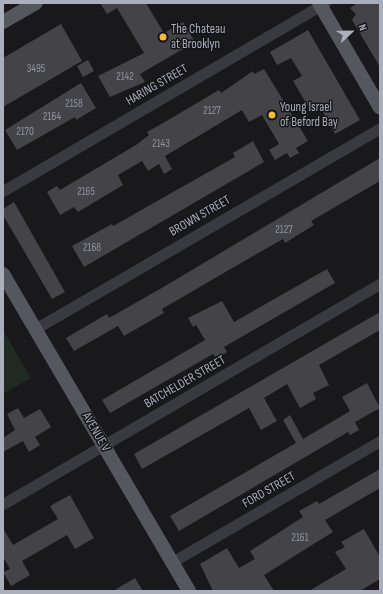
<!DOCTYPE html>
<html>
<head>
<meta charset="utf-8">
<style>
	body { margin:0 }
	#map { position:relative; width:383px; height:594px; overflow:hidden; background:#19181b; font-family:"Sofia Sans Condensed",sans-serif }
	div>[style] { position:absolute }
	.green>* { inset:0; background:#202922 }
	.building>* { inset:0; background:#434348 }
	.minor>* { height:11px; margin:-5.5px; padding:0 5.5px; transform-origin:5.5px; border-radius:5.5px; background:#393a40 }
	.major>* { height:14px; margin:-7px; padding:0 7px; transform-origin:7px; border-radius:7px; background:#55575f }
	.dots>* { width:11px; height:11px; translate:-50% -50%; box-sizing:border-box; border:2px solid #141316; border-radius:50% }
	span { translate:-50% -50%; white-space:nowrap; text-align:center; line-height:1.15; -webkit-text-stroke:3px #141316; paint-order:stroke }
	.number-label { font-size:11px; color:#91949e }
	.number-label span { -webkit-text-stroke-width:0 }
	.poi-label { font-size:13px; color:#abafbb }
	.left { translate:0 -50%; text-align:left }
	.street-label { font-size:13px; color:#abafbb }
	.frame { position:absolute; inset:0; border:4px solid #abafbb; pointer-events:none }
	.north { position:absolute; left:331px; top:12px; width:40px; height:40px; -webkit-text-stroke:3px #141316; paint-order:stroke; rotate:68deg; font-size:11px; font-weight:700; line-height:16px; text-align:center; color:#abafbb }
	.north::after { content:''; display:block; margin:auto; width:14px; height:18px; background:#abafbb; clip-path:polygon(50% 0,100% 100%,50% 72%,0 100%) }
</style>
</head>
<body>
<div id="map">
	<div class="green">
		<i style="clip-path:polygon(3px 330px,31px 378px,3px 394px)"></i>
	</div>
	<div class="building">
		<i style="clip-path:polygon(100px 3px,146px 3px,164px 33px,183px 22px,195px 42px,140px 74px,145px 82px,110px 97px,98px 76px,144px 53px,117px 8px,107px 14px)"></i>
		<i style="clip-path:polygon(357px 3px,380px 3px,380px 67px,352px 20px,356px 14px,350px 8px)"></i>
		<i style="clip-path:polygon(61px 24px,82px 61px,3px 107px,3px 58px)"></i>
		<i style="clip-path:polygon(308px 30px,360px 120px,335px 134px,318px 103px,309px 108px,293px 81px,302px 76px,291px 58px,277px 65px,270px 52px)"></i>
		<i style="clip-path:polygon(88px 60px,94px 71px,83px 77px,77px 66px)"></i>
		<i style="clip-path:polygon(264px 69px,308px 141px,296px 148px,299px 153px,290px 158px,287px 153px,275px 160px,269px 150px,279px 144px,262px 115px,249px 122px,242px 110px,165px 156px,172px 169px,164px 174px,159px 164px,148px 171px,142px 161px,118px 175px,123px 185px,78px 212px,74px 207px,60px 215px,47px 192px,57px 186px,60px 190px,136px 145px,149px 135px,147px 132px,163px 123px,219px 90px,221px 93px,253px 71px,254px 74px)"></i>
		<i style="clip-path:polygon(81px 83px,96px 108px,76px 120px,75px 117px,17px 150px,5px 130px)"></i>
		<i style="clip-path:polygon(253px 141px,264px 162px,84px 267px,72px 246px,112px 224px,113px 226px,235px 157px,233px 153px)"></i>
		<i style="clip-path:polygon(380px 158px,380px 181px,311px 221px,314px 225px,285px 243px,283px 239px,234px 267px,162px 309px,164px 313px,124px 336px,118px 326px,74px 351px,66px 338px,107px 314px,109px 318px,160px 289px)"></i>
		<i style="clip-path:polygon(14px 202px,65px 292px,52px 299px,3px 215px,3px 209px)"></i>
		<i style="clip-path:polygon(327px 269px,335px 283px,224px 347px,227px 352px,221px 356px,217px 358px,213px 354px,110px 413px,102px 400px,205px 340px,196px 325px,193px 327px,188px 318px,222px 301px,234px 322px)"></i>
		<i style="clip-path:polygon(380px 312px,380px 330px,319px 365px,329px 385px,313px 393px,316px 399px,300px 408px,287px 384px,264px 398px,277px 421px,261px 430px,249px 408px,142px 469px,134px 454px)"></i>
		<i style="clip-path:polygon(367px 383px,380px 408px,355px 422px,359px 430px,350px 435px,348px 432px,179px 531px,170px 516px,296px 443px,283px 420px,290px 415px,303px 439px,350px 411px,342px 397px)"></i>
		<i style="clip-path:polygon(18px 408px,24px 418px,40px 409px,51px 427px,35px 437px,40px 445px,29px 452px,23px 441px,3px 452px,3px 438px,15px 430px,7px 414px)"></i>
		<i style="clip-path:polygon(380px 469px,380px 488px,325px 520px,333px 532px,264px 575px,274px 591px,213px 591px,200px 564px,227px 548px,239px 568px,255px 559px,250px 551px,303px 517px,299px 511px,317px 501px,319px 504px)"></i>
		<i style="clip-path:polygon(70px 495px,94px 538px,75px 549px,67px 535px,22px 561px,30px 575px,11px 586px,3px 572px,10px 569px,3px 557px,3px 528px,13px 545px,58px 519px,50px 506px)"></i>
		<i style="clip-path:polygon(364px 529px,380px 557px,380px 579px,360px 591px,309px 591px,346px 569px,335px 552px,345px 547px,341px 542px)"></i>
		<i style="clip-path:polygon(135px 578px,143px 591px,113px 591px)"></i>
	</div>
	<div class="minor">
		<i style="left:3px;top:191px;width:373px;rotate:-30.3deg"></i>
		<i style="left:35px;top:329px;width:399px;rotate:-30.2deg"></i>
		<i style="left:3px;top:504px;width:436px;rotate:-30.3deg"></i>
		<i style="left:172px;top:562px;width:241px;rotate:-30.2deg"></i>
	</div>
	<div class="major">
		<i style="left:319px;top:3px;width:121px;rotate:59.8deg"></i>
		<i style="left:3px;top:22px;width:38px;rotate:-30deg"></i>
		<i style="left:3px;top:274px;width:368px;rotate:59.6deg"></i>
	</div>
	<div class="dots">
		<i style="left:163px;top:37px;background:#f5bc36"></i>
		<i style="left:272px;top:115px;background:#f5bc36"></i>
	</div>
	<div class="number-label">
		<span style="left:36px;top:69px">3495</span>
		<span style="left:125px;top:77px">2142</span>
		<span style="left:74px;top:104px">2158</span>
		<span style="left:212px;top:111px">2127</span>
		<span style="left:52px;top:117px">2164</span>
		<span style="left:25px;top:132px">2170</span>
		<span style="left:161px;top:144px">2143</span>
		<span style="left:86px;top:192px">2165</span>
		<span style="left:284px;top:230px">2127</span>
		<span style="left:92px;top:248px">2168</span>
		<span style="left:300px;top:538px">2161</span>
	</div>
	<div class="poi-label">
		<span class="left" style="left:171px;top:37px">The Chateau<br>at Brooklyn</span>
		<span class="left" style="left:280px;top:115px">Young Israel<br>of Beford Bay</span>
	</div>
	<div class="street-label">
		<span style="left:157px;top:85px;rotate:-30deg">HARING STREET</span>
		<span style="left:200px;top:216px;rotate:-30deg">BROWN STREET</span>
		<span style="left:185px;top:382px;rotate:-30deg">BATCHELDER STREET</span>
		<span style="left:96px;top:432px;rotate:60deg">AVENUE V</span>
		<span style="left:269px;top:490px;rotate:-30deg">FORD STREET</span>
	</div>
	<div class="frame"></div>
	<div class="north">N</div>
</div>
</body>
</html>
